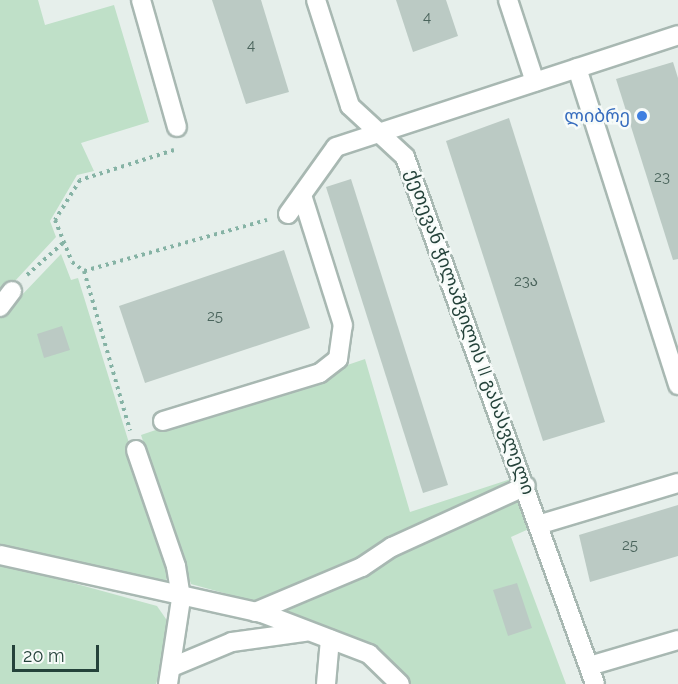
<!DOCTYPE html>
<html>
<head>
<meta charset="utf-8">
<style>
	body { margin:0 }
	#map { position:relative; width:678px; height:684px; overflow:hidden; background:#e6efeb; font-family:Raleway,"Noto Sans Georgian",sans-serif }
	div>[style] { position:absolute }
	.green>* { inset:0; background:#bfe0c8 }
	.building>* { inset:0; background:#bbcac4 }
	.path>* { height:4px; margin-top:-2px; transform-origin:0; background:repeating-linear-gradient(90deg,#86b3a5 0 3px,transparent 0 7.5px) }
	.roads { filter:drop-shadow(2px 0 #a8b8b2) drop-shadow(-2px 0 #a8b8b2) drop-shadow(0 2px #a8b8b2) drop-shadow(0 -2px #a8b8b2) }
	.minor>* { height:18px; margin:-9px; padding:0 9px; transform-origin:9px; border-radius:9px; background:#fff }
	.dots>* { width:16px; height:16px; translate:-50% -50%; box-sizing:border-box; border:3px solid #f7fbf9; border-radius:50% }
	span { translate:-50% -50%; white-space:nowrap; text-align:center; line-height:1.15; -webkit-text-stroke:5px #f7fbf9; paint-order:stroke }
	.number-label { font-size:15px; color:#4a645c }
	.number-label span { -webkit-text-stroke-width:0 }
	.shop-label { font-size:18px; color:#366cbe }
	.right { translate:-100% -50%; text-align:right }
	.street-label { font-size:18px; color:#24423a }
	.scale { position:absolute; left:12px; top:645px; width:87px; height:27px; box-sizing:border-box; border:3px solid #24423a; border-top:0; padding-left:8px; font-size:18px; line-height:21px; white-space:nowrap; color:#24423a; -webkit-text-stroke:4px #f7fbf9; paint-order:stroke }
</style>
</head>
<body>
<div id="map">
	<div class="green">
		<i style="clip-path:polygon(0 0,38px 0,45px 25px,114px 5px,149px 122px,81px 143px,94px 171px,77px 175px,50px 221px,56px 237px,0 297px)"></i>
		<i style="clip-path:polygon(61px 254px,71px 280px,78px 278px,168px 569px,165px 587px,0 552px,0 318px)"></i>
		<i style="clip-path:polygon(365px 359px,410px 512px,517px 477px,531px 528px,511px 537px,566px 684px,411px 684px,377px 647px,278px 608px,191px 584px,141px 435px)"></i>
		<i style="clip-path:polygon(0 563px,157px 606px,166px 619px,169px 645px,156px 684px,0 684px)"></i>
	</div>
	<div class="building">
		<i style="clip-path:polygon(212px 0,261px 0,289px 92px,246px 104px)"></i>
		<i style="clip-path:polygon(396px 0,446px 0,458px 36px,413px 52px)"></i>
		<i style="clip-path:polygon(673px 62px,678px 78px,678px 259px,673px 260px,616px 79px)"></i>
		<i style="clip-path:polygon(509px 118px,605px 422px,543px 441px,446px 141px)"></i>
		<i style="clip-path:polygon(351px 179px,448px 485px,423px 493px,326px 187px)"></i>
		<i style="clip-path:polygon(284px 250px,310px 328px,145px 383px,119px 306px)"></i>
		<i style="clip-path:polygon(62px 326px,70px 350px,44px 358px,37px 334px)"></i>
		<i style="clip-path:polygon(678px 505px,678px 556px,590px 582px,579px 535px)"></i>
		<i style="clip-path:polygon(517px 583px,532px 628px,508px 636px,493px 590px)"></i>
	</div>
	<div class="path">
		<i style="left:174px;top:150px;width:99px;rotate:162.3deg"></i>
		<i style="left:80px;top:180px;width:47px;rotate:122deg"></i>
		<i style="left:55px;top:220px;width:45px;rotate:68deg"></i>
		<i style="left:72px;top:262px;width:15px;rotate:37deg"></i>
		<i style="left:84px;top:271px;width:190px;rotate:-15.6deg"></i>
		<i style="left:84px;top:271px;width:166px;rotate:73.9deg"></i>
		<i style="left:27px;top:275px;width:50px;rotate:-41.7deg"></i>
	</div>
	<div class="roads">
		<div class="minor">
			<i style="left:141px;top:0;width:132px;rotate:74.2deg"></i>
			<i style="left:316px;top:0;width:111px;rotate:72.2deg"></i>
			<i style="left:350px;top:106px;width:75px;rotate:42.8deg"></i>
			<i style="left:405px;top:157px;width:560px;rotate:70.17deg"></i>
			<i style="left:508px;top:0;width:86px;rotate:71.8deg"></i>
			<i style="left:577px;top:68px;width:333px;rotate:72.3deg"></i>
			<i style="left:288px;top:214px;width:82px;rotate:-54.4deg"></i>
			<i style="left:336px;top:147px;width:360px;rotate:-18.1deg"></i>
			<i style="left:0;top:307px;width:20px;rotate:-53deg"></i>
			<i style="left:163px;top:421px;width:164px;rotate:-17deg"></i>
			<i style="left:320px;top:373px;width:23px;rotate:-38deg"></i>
			<i style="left:338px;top:359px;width:34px;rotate:-82deg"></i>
			<i style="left:343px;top:325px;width:136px;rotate:-107.5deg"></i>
			<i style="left:136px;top:450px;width:123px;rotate:71deg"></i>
			<i style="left:176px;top:566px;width:33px;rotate:81deg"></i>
			<i style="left:181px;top:599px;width:86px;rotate:98.7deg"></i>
			<i style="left:541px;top:524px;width:143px;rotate:-16.7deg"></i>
			<i style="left:0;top:555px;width:268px;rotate:12.5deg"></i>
			<i style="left:262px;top:613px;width:115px;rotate:21deg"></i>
			<i style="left:369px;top:654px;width:43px;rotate:44.1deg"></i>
			<i style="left:255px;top:612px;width:116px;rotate:-22.8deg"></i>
			<i style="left:362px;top:567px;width:36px;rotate:-34deg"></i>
			<i style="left:392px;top:547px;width:147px;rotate:-24.5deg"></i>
			<i style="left:589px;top:666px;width:93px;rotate:-16.3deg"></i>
			<i style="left:172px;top:667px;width:65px;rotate:-22.6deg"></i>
			<i style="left:232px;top:642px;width:74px;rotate:-7.8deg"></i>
			<i style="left:326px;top:684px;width:45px;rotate:-84.9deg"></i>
		</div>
	</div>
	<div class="dots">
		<i style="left:642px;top:116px;background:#3f7fe0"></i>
	</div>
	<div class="number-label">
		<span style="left:427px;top:18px">4</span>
		<span style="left:251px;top:46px">4</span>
		<span style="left:662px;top:178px">23</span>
		<span style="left:526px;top:282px">23ა</span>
		<span style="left:215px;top:317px">25</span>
		<span style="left:630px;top:546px">25</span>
	</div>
	<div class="shop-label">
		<span class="right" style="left:630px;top:116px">ლიბრე</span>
	</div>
	<div class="street-label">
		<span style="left:470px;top:332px;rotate:70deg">ქეთევან ჭილაშვილის II გასასვლელი</span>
	</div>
	<div class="scale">20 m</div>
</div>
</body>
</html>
